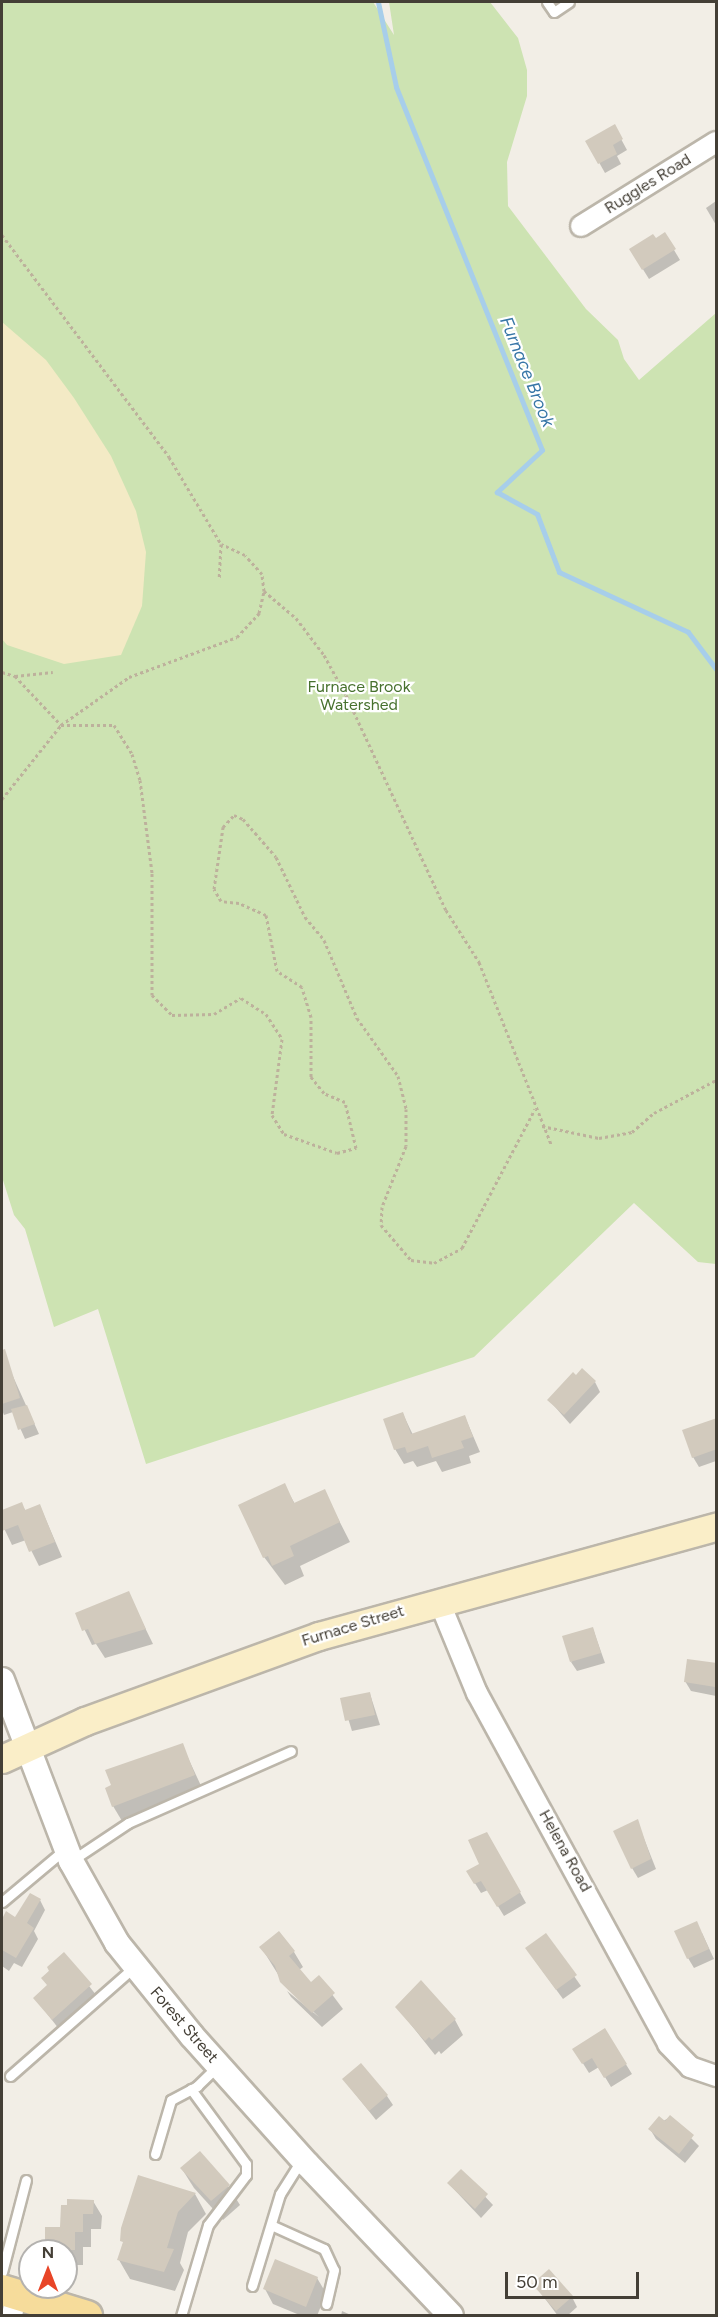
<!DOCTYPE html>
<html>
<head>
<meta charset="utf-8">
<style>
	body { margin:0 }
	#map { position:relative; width:718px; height:2317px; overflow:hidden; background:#f2eee6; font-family:Figtree,sans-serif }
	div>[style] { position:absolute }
	.green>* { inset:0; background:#cde3b2 }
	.sand>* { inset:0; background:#f3eac5 }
	.shadow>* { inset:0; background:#0003 }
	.stream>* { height:5px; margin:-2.5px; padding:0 2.5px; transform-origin:2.5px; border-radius:2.5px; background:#a7ceea }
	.building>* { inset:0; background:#d2cabd }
	.path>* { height:3px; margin-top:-1.5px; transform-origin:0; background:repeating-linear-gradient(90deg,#bdb19c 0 3px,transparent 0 6px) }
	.roads { filter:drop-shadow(2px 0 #bcb6aa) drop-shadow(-2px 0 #bcb6aa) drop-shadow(0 2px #bcb6aa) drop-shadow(0 -2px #bcb6aa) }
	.service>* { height:9px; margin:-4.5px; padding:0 4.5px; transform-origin:4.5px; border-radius:4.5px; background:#fff }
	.minor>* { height:20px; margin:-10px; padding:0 10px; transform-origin:10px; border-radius:10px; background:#fff }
	.tertiary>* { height:24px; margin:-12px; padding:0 12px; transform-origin:12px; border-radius:12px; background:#fff }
	.secondary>* { height:27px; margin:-13.5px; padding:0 13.5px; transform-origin:13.5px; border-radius:13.5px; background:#faeec8 }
	.primary>* { height:30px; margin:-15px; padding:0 15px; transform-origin:15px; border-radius:15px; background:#f6dc9b }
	span { translate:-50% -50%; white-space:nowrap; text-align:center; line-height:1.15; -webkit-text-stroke:4.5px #fff; paint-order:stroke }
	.street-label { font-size:16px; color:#443f36 }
	.park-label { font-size:16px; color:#47712e }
	.water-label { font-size:18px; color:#3877a7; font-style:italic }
	.frame { position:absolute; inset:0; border:3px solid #443f36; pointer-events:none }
	.north { position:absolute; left:18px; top:2239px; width:60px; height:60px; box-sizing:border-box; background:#fff; border:2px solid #b4b2af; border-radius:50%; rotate:0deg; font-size:16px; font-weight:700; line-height:24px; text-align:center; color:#443f36 }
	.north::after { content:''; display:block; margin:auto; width:21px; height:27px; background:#e84527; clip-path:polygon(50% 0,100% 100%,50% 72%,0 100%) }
	.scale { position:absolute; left:505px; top:2272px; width:134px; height:27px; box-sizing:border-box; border:3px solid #443f36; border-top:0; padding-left:8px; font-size:18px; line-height:21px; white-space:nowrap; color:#443f36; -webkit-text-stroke:4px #fff; paint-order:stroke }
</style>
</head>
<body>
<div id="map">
	<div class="green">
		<i style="clip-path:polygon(2px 2px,373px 2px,394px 35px,389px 2px,490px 2px,518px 38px,527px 70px,527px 96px,507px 162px,508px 206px,586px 309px,618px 340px,624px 359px,639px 380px,716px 313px,716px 1264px,698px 1262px,634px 1203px,474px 1357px,146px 1464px,98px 1309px,54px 1327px,25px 1229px,14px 1215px,2px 1177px)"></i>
	</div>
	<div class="sand">
		<i style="clip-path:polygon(2px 322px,46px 360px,74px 398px,111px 456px,136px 511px,146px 552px,142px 606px,121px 655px,64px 664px,7px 645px,2px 639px)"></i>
	</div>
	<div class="shadow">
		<i style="clip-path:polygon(614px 126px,627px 150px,617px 156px,621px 164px,605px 173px,587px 141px)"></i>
		<i style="clip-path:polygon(716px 201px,716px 225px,706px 208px)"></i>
		<i style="clip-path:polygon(631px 250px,674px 250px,680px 260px,649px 279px)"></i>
		<i style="clip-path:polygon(11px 1372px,39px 1434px,25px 1439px,13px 1412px,4px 1415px,2px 1410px,2px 1375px)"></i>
		<i style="clip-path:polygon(595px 1382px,600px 1392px,570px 1424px,549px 1400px)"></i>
		<i style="clip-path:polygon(403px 1414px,413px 1435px,465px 1417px,480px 1452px,469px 1456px,471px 1463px,442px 1472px,436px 1461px,417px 1467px,413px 1461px,404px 1464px,395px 1449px)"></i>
		<i style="clip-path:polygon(716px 1419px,716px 1461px,699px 1467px,693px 1457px)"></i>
		<i style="clip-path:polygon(284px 1485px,295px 1504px,324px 1491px,350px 1542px,300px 1566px,304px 1576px,285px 1585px,264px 1557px)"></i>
		<i style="clip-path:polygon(21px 1504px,26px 1511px,40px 1506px,62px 1557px,39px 1566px,26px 1540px,12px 1545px,2px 1524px,2px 1511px)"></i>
		<i style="clip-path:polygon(128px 1593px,153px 1644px,105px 1658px,96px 1644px,92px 1645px,77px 1614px)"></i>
		<i style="clip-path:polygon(593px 1629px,605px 1663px,577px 1671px,571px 1662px)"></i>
		<i style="clip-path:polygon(716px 1665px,716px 1696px,691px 1691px,685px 1681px)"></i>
		<i style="clip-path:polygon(370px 1694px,380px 1725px,352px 1731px,342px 1699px)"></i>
		<i style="clip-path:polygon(182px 1745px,203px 1790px,122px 1821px,113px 1806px,113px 1786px)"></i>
		<i style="clip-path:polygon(637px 1821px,656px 1869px,638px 1878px,632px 1868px)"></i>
		<i style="clip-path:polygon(486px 1833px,526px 1903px,504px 1916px,488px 1890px,481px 1893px,468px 1872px,481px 1864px)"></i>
		<i style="clip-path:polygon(40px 1900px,45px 1910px,34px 1931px,38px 1939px,22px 1967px,14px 1963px,9px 1971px,2px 1966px,2px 1923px,7px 1913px,16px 1919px)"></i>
		<i style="clip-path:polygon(702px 1933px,714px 1959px,694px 1968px,688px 1958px)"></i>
		<i style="clip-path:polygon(545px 1935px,581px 1986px,563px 1999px,533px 1958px)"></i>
		<i style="clip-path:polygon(261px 1947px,294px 1952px,303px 1967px,299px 1970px,311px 1984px,319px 1977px,343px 2009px,322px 2027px,291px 1997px,287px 1991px,319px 2017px,284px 1984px)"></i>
		<i style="clip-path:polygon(64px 1954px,100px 2000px,62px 2033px,35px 1998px,48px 1986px,43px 1978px)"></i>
		<i style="clip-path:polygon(397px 2007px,455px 2020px,463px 2035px,441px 2054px,439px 2051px,435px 2055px)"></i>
		<i style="clip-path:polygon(605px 2031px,632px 2074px,611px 2087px,599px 2067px,589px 2073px,574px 2049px)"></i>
		<i style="clip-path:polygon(344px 2080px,387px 2096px,393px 2105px,376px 2120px)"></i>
		<i style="clip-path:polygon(670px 2117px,699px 2146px,685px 2163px,656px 2139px,650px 2129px)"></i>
		<i style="clip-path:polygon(182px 2169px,228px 2186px,240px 2205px,223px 2220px,194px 2188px)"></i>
		<i style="clip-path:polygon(461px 2171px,493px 2205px,481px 2218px,449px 2184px)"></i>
		<i style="clip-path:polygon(139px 2177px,195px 2194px,206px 2214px,188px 2232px,180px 2263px,184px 2270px,175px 2291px,130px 2279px,119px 2260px)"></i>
		<i style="clip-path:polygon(93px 2201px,102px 2216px,101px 2229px,91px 2229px,91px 2247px,83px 2247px,83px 2265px,66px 2265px,66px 2251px,46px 2249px)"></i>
		<i style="clip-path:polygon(317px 2278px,326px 2293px,317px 2316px,302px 2316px,273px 2304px,265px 2289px)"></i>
		<i style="clip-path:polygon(534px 2284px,572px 2297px,577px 2307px,567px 2316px,558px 2316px)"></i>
		<i style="clip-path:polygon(342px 2311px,353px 2316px,341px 2316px)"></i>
	</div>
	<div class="stream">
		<i style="left:378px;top:2px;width:87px;rotate:78deg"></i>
		<i style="left:396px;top:87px;width:391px;rotate:68.1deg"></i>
		<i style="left:542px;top:450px;width:62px;rotate:137deg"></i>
		<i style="left:497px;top:492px;width:46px;rotate:28.8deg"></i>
		<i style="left:537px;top:514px;width:62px;rotate:69.2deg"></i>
		<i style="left:559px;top:572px;width:142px;rotate:24.9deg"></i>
		<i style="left:688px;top:632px;width:46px;rotate:52.9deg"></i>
	</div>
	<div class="building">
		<i style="clip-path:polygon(615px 124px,623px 139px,613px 145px,617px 154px,598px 164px,585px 141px)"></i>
		<i style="clip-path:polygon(665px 232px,676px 249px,642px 270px,629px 249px,653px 234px,656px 238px)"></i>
		<i style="clip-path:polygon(5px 1349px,20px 1398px,2px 1404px,2px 1350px)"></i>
		<i style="clip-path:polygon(582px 1368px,596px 1381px,564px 1415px,547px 1400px,573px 1372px,576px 1375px)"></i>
		<i style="clip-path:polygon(27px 1405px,35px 1424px,18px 1430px,11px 1409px)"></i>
		<i style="clip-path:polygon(403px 1412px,411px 1434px,465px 1415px,473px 1437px,461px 1441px,464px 1448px,432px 1458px,428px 1446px,407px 1453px,405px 1447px,394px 1450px,383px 1419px)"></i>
		<i style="clip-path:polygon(717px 1418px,717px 1449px,692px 1458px,682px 1430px)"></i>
		<i style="clip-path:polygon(285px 1483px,294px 1503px,325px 1489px,340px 1522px,290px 1546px,294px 1556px,272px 1566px,268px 1556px,263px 1558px,238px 1505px)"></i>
		<i style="clip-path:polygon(22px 1502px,25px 1510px,40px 1504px,55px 1542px,29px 1552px,18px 1525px,2px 1531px,2px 1510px)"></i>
		<i style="clip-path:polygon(129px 1591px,146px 1629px,95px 1644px,88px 1629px,82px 1631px,75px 1613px)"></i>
		<i style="clip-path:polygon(593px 1627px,601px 1653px,570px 1662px,562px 1636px)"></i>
		<i style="clip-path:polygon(687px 1659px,717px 1663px,715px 1687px,684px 1682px)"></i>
		<i style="clip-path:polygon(370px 1692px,375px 1715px,345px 1721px,340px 1698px)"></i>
		<i style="clip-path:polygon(183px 1743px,195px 1775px,112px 1807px,105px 1788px,111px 1785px,105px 1770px)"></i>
		<i style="clip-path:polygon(638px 1819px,651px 1859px,631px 1869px,613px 1831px)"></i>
		<i style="clip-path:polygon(487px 1832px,521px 1892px,497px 1907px,481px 1881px,474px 1884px,466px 1871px,479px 1864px,468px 1840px)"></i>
		<i style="clip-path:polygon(30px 1893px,41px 1899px,27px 1923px,34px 1928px,16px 1958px,2px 1950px,2px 1919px,6px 1911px,15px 1917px)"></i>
		<i style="clip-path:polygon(697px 1921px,709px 1949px,687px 1959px,674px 1931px)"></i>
		<i style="clip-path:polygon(279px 1931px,295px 1951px,289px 1956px,311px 1982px,319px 1975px,335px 1993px,312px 2013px,280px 1982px,275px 1966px,259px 1947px)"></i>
		<i style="clip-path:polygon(546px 1933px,577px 1975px,556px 1990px,525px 1948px)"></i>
		<i style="clip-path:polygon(64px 1952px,92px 1984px,52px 2020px,33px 1998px,47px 1985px,41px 1978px,49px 1971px,47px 1967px)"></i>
		<i style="clip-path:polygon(421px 1980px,456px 2019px,432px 2040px,429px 2037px,425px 2041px,395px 2007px)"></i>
		<i style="clip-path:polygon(605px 2028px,627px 2064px,604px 2078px,592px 2058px,582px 2064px,572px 2049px)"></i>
		<i style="clip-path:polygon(361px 2063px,388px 2095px,369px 2111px,342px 2079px)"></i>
		<i style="clip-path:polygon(670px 2115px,694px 2135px,679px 2154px,648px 2129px,659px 2116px,665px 2121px)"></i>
		<i style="clip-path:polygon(200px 2151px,230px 2185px,211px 2201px,180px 2168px)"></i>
		<i style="clip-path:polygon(461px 2169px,488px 2194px,475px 2209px,447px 2183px)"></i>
		<i style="clip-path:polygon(138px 2175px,196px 2193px,178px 2212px,167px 2248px,174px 2249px,164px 2272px,117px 2260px,123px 2242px,120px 2241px,121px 2228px)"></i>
		<i style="clip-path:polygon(67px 2199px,94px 2200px,93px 2214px,83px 2214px,83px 2232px,75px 2232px,75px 2250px,45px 2250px,45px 2227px,60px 2227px,61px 2205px,67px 2205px)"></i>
		<i style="clip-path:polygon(275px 2259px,318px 2277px,306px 2307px,263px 2289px)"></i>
		<i style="clip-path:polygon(549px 2269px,573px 2296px,556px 2311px,532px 2284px)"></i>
	</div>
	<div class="path">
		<i style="left:2px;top:235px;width:278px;rotate:53deg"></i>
		<i style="left:169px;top:457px;width:101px;rotate:59.1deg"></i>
		<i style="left:221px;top:544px;width:34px;rotate:93deg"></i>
		<i style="left:264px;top:591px;width:42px;rotate:40.2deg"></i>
		<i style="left:296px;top:618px;width:46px;rotate:52.9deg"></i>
		<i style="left:324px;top:655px;width:46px;rotate:61.2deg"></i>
		<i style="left:346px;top:695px;width:237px;rotate:65.1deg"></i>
		<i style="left:446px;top:910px;width:62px;rotate:57.6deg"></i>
		<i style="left:479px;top:962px;width:196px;rotate:68.4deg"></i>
		<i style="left:2px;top:672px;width:14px;rotate:17deg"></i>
		<i style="left:15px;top:676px;width:38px;rotate:-6deg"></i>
		<i style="left:15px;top:676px;width:67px;rotate:46.8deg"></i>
		<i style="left:61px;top:725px;width:83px;rotate:-35.2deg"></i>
		<i style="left:129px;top:677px;width:115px;rotate:-20.3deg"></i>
		<i style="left:237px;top:637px;width:33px;rotate:-47deg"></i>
		<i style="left:259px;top:613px;width:23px;rotate:-77deg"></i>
		<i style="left:264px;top:591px;width:17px;rotate:-97deg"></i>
		<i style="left:262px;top:574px;width:25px;rotate:-132deg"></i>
		<i style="left:245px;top:555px;width:26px;rotate:-155deg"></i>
		<i style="left:2px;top:799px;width:95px;rotate:-51.4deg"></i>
		<i style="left:61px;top:725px;width:53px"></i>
		<i style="left:114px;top:725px;width:34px;rotate:58deg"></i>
		<i style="left:132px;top:754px;width:27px;rotate:73deg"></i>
		<i style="left:140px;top:780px;width:94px;rotate:82.6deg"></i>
		<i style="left:152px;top:873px;width:122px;rotate:90deg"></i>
		<i style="left:152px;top:995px;width:28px;rotate:45deg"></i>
		<i style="left:172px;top:1015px;width:42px;rotate:-1.4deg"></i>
		<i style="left:214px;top:1014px;width:31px;rotate:-31deg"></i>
		<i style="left:241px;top:998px;width:30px;rotate:33deg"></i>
		<i style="left:266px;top:1014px;width:30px;rotate:57deg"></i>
		<i style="left:282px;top:1039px;width:77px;rotate:97.5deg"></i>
		<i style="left:272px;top:1115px;width:22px;rotate:58deg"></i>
		<i style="left:284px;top:1134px;width:56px;rotate:19.7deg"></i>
		<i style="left:337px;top:1153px;width:20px;rotate:-15deg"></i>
		<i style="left:356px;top:1148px;width:47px;rotate:-103.4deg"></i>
		<i style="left:345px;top:1102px;width:23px;rotate:-157deg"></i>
		<i style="left:324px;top:1093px;width:21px;rotate:-129deg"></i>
		<i style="left:311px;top:1077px;width:60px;rotate:-90deg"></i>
		<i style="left:311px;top:1017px;width:31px;rotate:-107deg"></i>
		<i style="left:302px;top:987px;width:30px;rotate:-147deg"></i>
		<i style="left:277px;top:971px;width:57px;rotate:-101.1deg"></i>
		<i style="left:266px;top:915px;width:30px;rotate:-156deg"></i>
		<i style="left:239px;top:903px;width:18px;rotate:-174deg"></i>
		<i style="left:221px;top:901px;width:14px;rotate:-120deg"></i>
		<i style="left:214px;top:889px;width:63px;rotate:-81.7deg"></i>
		<i style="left:223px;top:827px;width:16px;rotate:-47deg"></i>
		<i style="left:234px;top:815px;width:10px;rotate:24deg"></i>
		<i style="left:243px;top:819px;width:50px;rotate:49deg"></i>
		<i style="left:276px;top:857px;width:67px;rotate:64.2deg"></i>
		<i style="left:305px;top:917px;width:30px;rotate:50deg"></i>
		<i style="left:324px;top:940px;width:85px;rotate:67.1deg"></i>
		<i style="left:357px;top:1018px;width:71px;rotate:54.7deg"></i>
		<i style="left:398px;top:1076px;width:34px;rotate:76deg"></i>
		<i style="left:406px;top:1109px;width:37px;rotate:90deg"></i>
		<i style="left:406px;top:1146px;width:66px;rotate:111.5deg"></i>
		<i style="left:382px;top:1207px;width:18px;rotate:93deg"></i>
		<i style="left:381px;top:1225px;width:46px;rotate:49.4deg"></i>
		<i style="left:411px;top:1260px;width:23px;rotate:7deg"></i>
		<i style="left:434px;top:1263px;width:32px;rotate:-28deg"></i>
		<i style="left:462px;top:1248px;width:157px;rotate:-62.3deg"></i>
		<i style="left:542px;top:1126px;width:58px;rotate:11.9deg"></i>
		<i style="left:599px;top:1138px;width:34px;rotate:-10deg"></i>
		<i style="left:632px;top:1132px;width:29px;rotate:-41deg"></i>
		<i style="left:654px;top:1113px;width:70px;rotate:-28deg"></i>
	</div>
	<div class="roads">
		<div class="service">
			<i style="left:547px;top:2px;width:12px;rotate:55deg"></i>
			<i style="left:554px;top:12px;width:18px;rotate:-34deg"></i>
			<i style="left:71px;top:1861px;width:69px;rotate:-33.7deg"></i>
			<i style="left:128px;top:1823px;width:178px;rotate:-23.8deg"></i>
			<i style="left:2px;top:1902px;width:81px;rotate:-40deg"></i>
			<i style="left:10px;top:2076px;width:165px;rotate:-41.3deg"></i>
			<i style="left:155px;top:2154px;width:56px;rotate:-73.5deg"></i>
			<i style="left:171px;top:2100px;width:30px;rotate:-28deg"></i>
			<i style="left:197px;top:2086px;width:28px;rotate:-44deg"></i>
			<i style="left:271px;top:2225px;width:58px;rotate:24.4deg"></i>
			<i style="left:324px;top:2249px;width:23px;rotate:65deg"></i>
			<i style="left:334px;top:2270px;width:35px;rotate:103deg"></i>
			<i style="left:2px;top:2272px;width:95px;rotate:-75.4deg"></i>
			<i style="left:252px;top:2286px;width:96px;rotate:-73.1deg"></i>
			<i style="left:280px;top:2194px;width:41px;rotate:-57.8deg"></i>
			<i style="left:181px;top:2316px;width:95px;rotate:-73.5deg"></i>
			<i style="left:208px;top:2225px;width:63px;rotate:-52.8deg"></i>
			<i style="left:246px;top:2175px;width:11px;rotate:-90deg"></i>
			<i style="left:246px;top:2164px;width:93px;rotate:-126.3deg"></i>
		</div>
		<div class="minor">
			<i style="left:581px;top:226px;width:159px;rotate:-31.9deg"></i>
			<i style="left:439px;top:1601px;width:100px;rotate:67.6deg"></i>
			<i style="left:477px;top:1693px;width:400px;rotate:61.4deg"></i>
			<i style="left:668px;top:2044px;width:32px;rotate:46deg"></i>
			<i style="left:690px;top:2067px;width:28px;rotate:19deg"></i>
			<i style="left:12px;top:2316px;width:22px;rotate:-80deg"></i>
		</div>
		<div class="tertiary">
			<i style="left:2px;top:1680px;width:194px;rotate:69.1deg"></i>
			<i style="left:71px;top:1861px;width:94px;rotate:60.7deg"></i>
			<i style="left:117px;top:1943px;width:119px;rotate:51.1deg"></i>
			<i style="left:192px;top:2036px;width:172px;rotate:48.1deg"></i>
			<i style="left:307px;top:2164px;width:209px;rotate:46.5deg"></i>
		</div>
		<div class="secondary">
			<i style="left:2px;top:1759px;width:91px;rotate:-24.6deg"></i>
			<i style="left:85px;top:1721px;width:249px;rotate:-20deg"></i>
			<i style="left:319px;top:1636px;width:412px;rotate:-15.4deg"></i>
		</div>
		<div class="primary">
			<i style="left:2px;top:2290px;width:89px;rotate:17deg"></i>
		</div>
	</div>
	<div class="street-label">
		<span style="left:648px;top:184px;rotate:-32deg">Ruggles Road</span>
		<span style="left:353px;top:1626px;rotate:-17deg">Furnace Street</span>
		<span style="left:565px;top:1851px;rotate:61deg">Helena Road</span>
		<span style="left:184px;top:2025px;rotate:49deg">Forest Street</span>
	</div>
	<div class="park-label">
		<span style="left:359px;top:696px">Furnace Brook<br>Watershed</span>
	</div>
	<div class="water-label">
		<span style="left:527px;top:372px;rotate:68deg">Furnace Brook</span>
	</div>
	<div class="frame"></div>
	<div class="north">N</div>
	<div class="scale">50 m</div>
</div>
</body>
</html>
